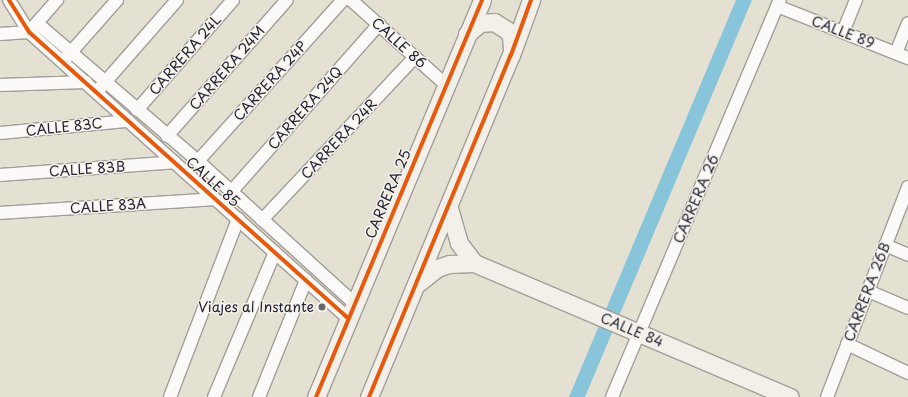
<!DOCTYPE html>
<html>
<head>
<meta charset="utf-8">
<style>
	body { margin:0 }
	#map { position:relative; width:908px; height:397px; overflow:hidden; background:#e5e1d2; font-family:"Playpen Sans",sans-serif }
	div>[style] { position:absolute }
	.water>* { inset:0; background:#88c4da }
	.roads { filter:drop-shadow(1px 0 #a19e99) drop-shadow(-1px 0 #a19e99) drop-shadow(0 1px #a19e99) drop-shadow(0 -1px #a19e99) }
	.street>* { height:12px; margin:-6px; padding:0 6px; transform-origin:6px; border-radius:6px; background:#fbfaf8 }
	.secondary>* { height:17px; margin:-8.5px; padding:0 8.5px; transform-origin:8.5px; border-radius:8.5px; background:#f3f0ea }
	.cycleway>* { height:4px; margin:-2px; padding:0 2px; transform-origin:2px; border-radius:2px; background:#e8590c }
	.dots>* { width:11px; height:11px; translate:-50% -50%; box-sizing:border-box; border:2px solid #f7f3e8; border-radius:50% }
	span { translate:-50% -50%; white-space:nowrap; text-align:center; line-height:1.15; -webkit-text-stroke:3px #f7f3e8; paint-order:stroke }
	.street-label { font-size:14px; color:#22223b }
	.poi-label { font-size:14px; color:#22223b }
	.right { translate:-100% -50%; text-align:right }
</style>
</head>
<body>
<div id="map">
	<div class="water">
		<i style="clip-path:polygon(736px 0,752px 0,585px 397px,569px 397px)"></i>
	</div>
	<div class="roads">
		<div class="street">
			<i style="left:9px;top:0;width:38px;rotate:58deg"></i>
			<i style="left:29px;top:32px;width:428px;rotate:41.9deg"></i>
			<i style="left:351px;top:0;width:127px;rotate:41.8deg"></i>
			<i style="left:777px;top:6px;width:141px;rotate:21.7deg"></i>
			<i style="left:37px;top:23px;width:212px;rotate:40.6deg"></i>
			<i style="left:198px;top:161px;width:211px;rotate:42.3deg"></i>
			<i style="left:843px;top:32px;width:35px;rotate:-68deg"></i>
			<i style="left:0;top:34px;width:29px;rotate:-4deg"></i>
			<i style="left:29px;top:32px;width:43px;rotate:-48.8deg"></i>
			<i style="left:896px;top:53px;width:32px;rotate:-68deg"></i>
			<i style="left:65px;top:59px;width:79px;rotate:-48.6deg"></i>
			<i style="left:0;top:85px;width:86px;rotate:-2deg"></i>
			<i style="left:100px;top:88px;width:117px;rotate:-48.8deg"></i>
			<i style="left:137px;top:110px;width:146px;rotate:-48.9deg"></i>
			<i style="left:0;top:133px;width:129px;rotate:-5.4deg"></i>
			<i style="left:167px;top:136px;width:181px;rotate:-48.6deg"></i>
			<i style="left:198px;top:161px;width:217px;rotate:-48deg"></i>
			<i style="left:0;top:175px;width:175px;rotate:-4.2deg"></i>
			<i style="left:231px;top:192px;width:224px;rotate:-48.6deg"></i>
			<i style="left:0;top:213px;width:215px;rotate:-3.7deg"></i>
			<i style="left:262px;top:220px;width:224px;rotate:-46.8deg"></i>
			<i style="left:885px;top:245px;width:25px;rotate:23deg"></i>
			<i style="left:868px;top:291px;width:43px;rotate:23deg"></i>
			<i style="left:847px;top:344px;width:68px;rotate:25.4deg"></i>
			<i style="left:170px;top:397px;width:191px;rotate:-69.1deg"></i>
			<i style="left:214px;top:397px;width:157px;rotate:-67.2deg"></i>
			<i style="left:259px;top:397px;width:126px;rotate:-68.1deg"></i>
			<i style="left:612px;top:397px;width:431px;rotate:-67.1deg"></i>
			<i style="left:827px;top:397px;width:225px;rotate:-68.9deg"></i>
		</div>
		<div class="secondary">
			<i style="left:467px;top:34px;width:17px;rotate:-40deg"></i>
			<i style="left:480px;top:23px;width:14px;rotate:-4deg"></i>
			<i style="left:494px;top:22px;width:15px;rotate:32deg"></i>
			<i style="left:507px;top:30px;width:7px;rotate:56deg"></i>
			<i style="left:511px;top:36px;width:15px;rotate:86deg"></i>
			<i style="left:449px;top:208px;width:36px;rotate:74deg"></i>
			<i style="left:459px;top:243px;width:25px;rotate:53deg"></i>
			<i style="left:418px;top:283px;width:24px;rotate:-38deg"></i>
			<i style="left:437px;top:268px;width:13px;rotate:-18deg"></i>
			<i style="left:449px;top:264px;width:25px;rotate:-2deg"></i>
			<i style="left:474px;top:263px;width:343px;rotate:23deg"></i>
			<i style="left:316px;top:397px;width:430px;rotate:-67.3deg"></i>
			<i style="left:369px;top:397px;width:370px;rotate:-67.5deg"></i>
			<i style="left:511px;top:55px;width:59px;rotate:-70deg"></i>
		</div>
	</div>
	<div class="cycleway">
		<i style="left:9px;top:0;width:38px;rotate:58deg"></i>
		<i style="left:29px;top:32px;width:428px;rotate:41.9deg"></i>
		<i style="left:316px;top:397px;width:430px;rotate:-67.3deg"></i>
		<i style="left:369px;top:397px;width:370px;rotate:-67.5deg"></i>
		<i style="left:511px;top:55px;width:59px;rotate:-70deg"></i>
	</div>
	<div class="dots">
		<i style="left:322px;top:307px;background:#666570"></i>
	</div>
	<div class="street-label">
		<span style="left:843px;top:32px;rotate:21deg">CALLE 89</span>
		<span style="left:399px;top:43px;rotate:42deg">CALLE 86</span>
		<span style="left:185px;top:55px;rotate:-49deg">CARRERA 24L</span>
		<span style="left:227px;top:68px;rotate:-49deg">CARRERA 24M</span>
		<span style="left:270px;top:81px;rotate:-48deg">CARRERA 24P</span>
		<span style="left:305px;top:108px;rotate:-49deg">CARRERA 24Q</span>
		<span style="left:64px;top:127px;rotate:-6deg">CALLE 83C</span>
		<span style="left:339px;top:139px;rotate:-47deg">CARRERA 24R</span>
		<span style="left:87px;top:169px;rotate:-4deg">CALLE 83B</span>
		<span style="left:213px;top:182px;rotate:42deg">CALLE 85</span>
		<span style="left:388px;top:194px;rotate:-67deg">CARRERA 25</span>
		<span style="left:696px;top:199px;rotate:-67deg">CARRERA 26</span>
		<span style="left:108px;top:206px;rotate:-4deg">CALLE 83A</span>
		<span style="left:867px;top:292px;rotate:-69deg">CARRERA 26B</span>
		<span style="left:632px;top:330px;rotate:23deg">CALLE 84</span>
	</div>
	<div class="poi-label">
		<span class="right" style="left:314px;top:307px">Viajes al Instante</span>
	</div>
</div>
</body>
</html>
